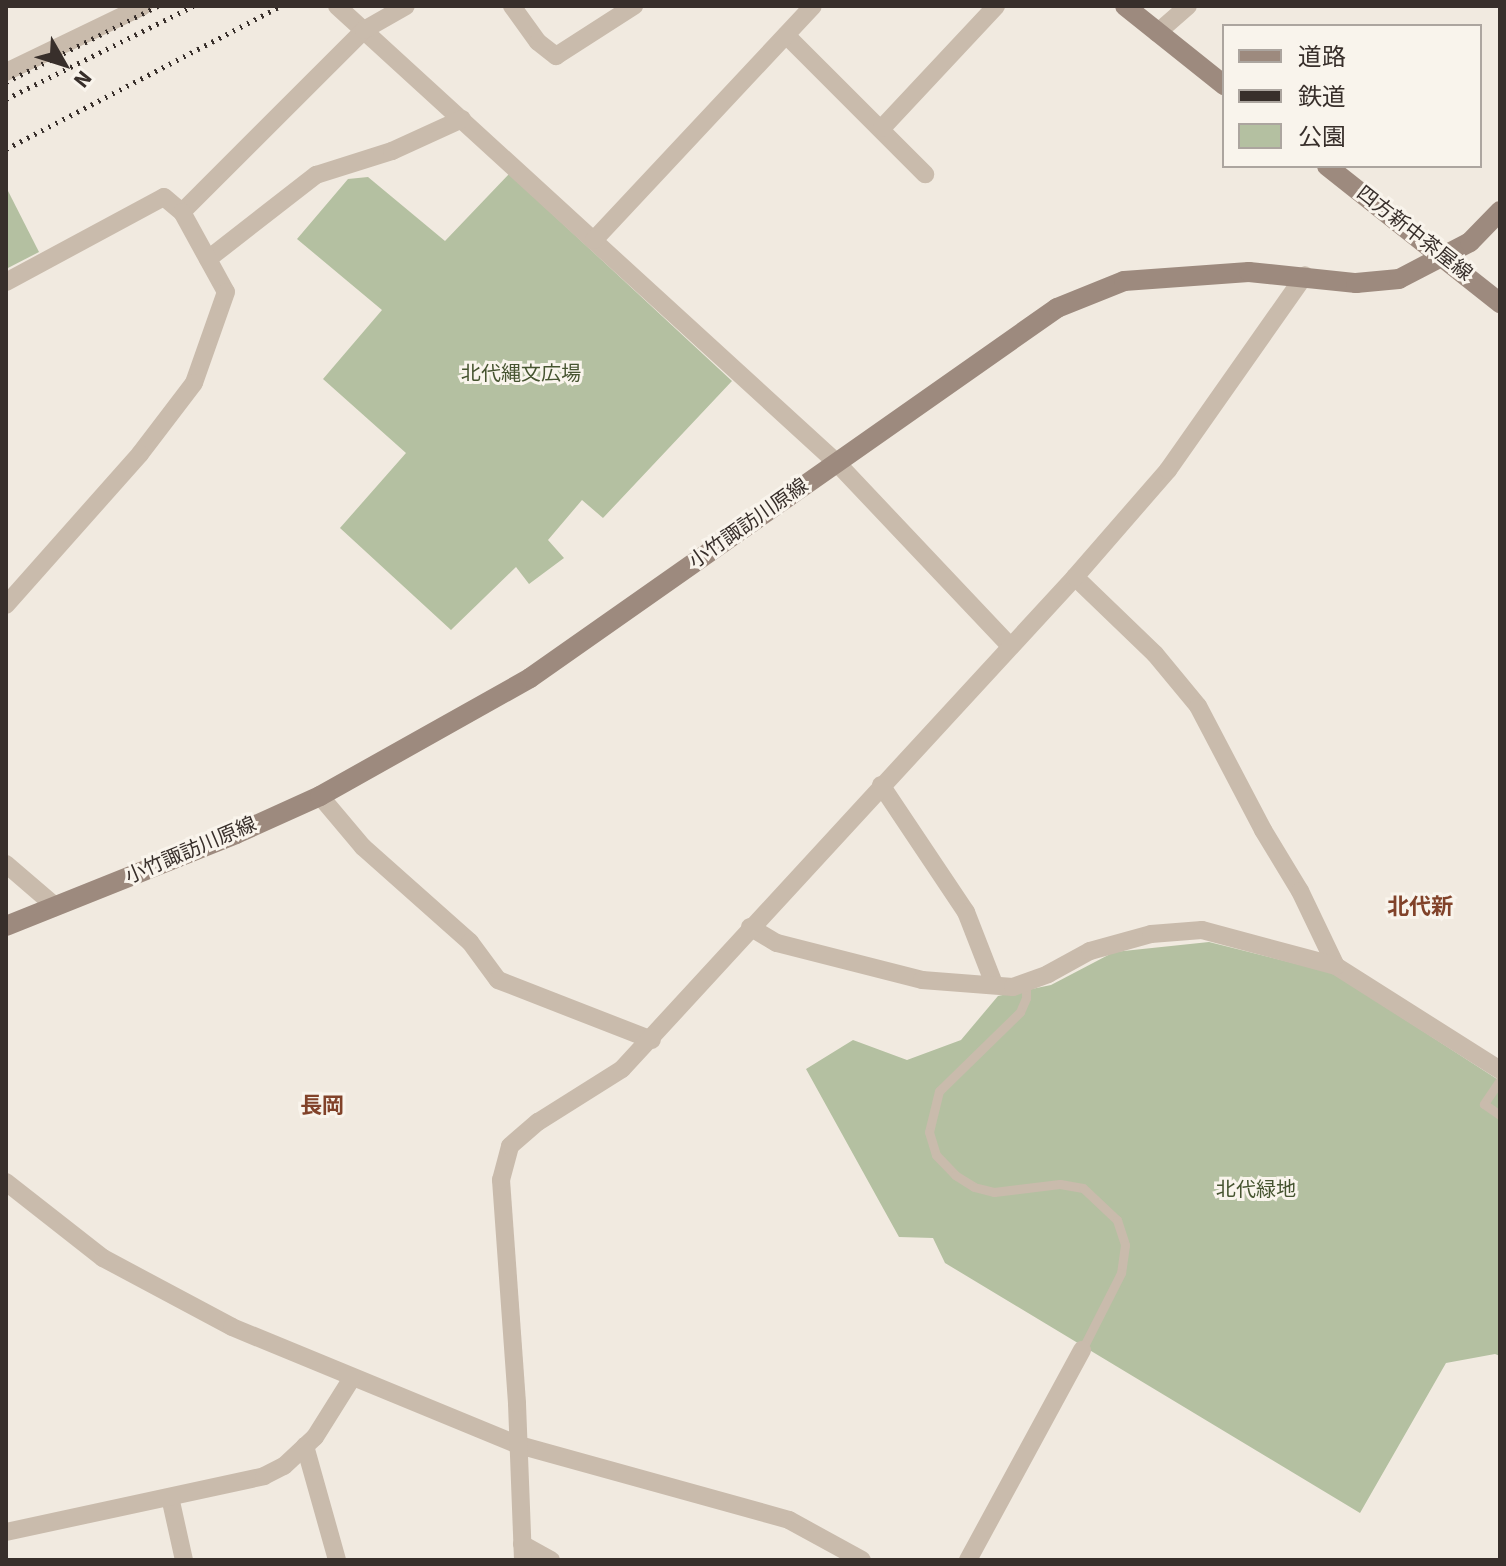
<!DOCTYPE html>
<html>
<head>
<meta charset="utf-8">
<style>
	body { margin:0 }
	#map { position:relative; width:1506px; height:1566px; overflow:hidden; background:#f1eae0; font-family:"Source Sans 3","Noto Sans JP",sans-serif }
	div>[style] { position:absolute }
	.green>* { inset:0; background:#b4c0a1 }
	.lane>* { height:9px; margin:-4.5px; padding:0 4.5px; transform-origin:4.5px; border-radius:4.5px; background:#c9bbac }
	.street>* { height:18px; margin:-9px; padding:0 9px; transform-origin:9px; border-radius:9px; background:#c9bbac }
	.secondary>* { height:20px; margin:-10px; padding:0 10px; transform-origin:10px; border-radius:10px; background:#9d8a7e }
	.rail>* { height:5px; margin-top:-2.5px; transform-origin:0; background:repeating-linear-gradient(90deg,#382f2b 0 2px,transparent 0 8px) }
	span { translate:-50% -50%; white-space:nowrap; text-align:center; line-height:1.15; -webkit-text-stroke:6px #f9f4ec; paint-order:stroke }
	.street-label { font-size:20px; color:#382f2b }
	.park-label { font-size:20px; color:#465430 }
	.neighbourhood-label { font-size:22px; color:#814229; font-weight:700 }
	.frame { position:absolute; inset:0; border:8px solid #382f2b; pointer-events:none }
	.legend { position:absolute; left:1222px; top:24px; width:260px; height:144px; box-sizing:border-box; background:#f9f4ec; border:2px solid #aca59f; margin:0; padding:10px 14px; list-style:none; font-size:24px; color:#382f2b }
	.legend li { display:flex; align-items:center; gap:16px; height:40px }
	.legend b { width:40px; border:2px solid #aca59f }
	.north { position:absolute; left:24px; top:24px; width:80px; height:80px; -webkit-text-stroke:6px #f9f4ec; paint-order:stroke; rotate:129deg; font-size:22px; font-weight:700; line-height:32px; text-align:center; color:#382f2b }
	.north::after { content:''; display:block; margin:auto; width:28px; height:36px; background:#382f2b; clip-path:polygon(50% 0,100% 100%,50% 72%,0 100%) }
</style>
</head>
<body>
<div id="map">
	<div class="green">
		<i style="clip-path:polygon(509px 174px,732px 381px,603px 518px,582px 500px,548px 540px,564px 558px,529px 584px,516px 567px,451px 630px,340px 528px,406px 453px,323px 379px,382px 310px,297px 239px,348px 179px,368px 177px,445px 241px)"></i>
		<i style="clip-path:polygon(6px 187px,39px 252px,6px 269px)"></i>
		<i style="clip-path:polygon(1209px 942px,1333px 973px,1500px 1081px,1500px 1356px,1495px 1354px,1446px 1363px,1360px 1513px,945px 1263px,933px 1238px,899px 1237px,806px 1069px,853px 1040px,907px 1060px,961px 1040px,998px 996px,1051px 985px,1114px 952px)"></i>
	</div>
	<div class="lane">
		<i style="left:1026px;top:982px;width:16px;rotate:90deg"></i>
		<i style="left:1026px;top:998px;width:15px;rotate:113deg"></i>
		<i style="left:1020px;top:1012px;width:113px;rotate:135.7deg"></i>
		<i style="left:939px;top:1091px;width:42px;rotate:103.7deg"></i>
		<i style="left:929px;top:1132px;width:24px;rotate:73deg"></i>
		<i style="left:936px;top:1155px;width:28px;rotate:46deg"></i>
		<i style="left:955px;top:1175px;width:22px;rotate:32deg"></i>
		<i style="left:974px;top:1187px;width:21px;rotate:14deg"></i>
		<i style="left:994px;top:1192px;width:66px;rotate:-6.9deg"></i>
		<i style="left:1060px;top:1184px;width:23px;rotate:10deg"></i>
		<i style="left:1083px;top:1188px;width:47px;rotate:43.3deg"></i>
		<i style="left:1117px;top:1220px;width:26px;rotate:72deg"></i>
		<i style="left:1125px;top:1245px;width:28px;rotate:98deg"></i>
		<i style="left:1121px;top:1273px;width:86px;rotate:116.9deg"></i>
		<i style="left:1500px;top:1080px;width:29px;rotate:124deg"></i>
		<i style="left:1484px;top:1104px;width:19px;rotate:35deg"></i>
	</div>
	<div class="street">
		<i style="left:337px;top:6px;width:677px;rotate:42.43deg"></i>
		<i style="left:837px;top:463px;width:250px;rotate:46.6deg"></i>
		<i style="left:512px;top:6px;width:44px;rotate:54.2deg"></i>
		<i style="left:538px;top:42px;width:23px;rotate:38deg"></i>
		<i style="left:556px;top:56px;width:93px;rotate:-32.7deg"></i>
		<i style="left:1157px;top:33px;width:41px;rotate:-41.1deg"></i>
		<i style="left:786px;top:35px;width:197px;rotate:45deg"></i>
		<i style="left:6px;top:72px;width:152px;rotate:-25.7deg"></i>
		<i style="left:882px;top:128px;width:167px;rotate:-46.9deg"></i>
		<i style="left:182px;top:212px;width:257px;rotate:-45deg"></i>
		<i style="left:364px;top:30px;width:48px;rotate:-29.7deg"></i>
		<i style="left:594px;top:240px;width:320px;rotate:-46.9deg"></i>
		<i style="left:208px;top:259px;width:137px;rotate:-37.9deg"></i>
		<i style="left:316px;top:175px;width:80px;rotate:-17.5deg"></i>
		<i style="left:392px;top:151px;width:77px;rotate:-24.6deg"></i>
		<i style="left:6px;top:282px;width:179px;rotate:-28.3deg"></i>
		<i style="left:164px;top:197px;width:23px;rotate:40deg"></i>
		<i style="left:182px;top:212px;width:91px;rotate:61.2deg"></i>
		<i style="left:226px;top:292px;width:96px;rotate:109.4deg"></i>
		<i style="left:194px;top:383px;width:89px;rotate:127.3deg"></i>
		<i style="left:140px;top:454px;width:202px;rotate:131.6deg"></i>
		<i style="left:1075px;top:577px;width:111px;rotate:43.9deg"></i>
		<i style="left:1155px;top:654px;width:67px;rotate:50.4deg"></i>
		<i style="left:1198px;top:706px;width:140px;rotate:62.3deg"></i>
		<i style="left:1263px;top:830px;width:71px;rotate:58.8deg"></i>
		<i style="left:1300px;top:891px;width:83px;rotate:64.4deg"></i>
		<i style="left:1336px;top:966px;width:194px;rotate:32.4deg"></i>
		<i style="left:881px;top:785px;width:153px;rotate:56.2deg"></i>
		<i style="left:966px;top:912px;width:77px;rotate:68.7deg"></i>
		<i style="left:320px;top:796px;width:67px;rotate:49.9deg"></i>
		<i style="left:363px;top:847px;width:143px;rotate:41.6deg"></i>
		<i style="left:470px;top:942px;width:47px;rotate:53.6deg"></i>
		<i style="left:498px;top:980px;width:165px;rotate:21.3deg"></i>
		<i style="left:6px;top:864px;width:65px;rotate:40.6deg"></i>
		<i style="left:750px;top:927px;width:31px;rotate:31deg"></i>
		<i style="left:777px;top:943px;width:150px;rotate:14.3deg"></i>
		<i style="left:922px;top:980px;width:91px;rotate:4.4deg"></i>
		<i style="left:1013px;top:987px;width:37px;rotate:-20deg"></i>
		<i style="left:1048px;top:974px;width:48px;rotate:-28.7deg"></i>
		<i style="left:1090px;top:951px;width:63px;rotate:-15.6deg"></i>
		<i style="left:1151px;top:934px;width:51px;rotate:-4.5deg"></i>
		<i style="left:1202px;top:930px;width:139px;rotate:15deg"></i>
		<i style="left:6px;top:1182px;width:123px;rotate:38.1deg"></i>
		<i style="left:103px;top:1258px;width:146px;rotate:28.1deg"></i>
		<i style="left:232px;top:1327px;width:310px;rotate:22.4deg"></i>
		<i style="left:519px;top:1445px;width:280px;rotate:15.5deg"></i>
		<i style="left:789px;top:1520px;width:83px;rotate:28.7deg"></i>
		<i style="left:305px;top:1446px;width:118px;rotate:74.3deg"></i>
		<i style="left:170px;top:1497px;width:65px;rotate:77.5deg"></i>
		<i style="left:6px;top:1532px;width:264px;rotate:-12.2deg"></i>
		<i style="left:264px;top:1476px;width:22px;rotate:-27deg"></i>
		<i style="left:284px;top:1466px;width:42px;rotate:-43.1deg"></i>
		<i style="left:315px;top:1437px;width:70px;rotate:-57.9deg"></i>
		<i style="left:522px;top:1544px;width:33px;rotate:29deg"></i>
		<i style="left:523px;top:1560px;width:157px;rotate:-92.2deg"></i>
		<i style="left:517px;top:1403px;width:224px;rotate:-94.1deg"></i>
		<i style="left:501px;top:1180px;width:35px;rotate:-75deg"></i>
		<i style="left:510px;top:1146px;width:37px;rotate:-41deg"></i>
		<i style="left:538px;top:1122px;width:99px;rotate:-32.2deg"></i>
		<i style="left:622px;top:1069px;width:669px;rotate:-47.36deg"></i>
		<i style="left:1075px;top:577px;width:142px;rotate:-49deg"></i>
		<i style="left:1168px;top:470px;width:238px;rotate:-54.9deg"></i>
		<i style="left:968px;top:1560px;width:239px;rotate:-61.5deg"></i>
	</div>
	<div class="secondary">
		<i style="left:1125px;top:6px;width:127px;rotate:38.6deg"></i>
		<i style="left:1327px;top:166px;width:221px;rotate:38.4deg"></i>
		<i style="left:6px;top:926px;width:248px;rotate:-21.8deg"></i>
		<i style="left:236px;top:834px;width:92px;rotate:-24.3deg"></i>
		<i style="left:320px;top:796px;width:241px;rotate:-29.3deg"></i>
		<i style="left:530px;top:678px;width:644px;rotate:-35.07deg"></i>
		<i style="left:1057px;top:308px;width:72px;rotate:-21.9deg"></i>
		<i style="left:1124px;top:281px;width:125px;rotate:-4.1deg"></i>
		<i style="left:1249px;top:272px;width:108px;rotate:5.9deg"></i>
		<i style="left:1356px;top:283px;width:43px;rotate:-5.3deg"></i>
		<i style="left:1399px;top:279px;width:80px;rotate:-27.5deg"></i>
		<i style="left:1470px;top:242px;width:43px;rotate:-45.9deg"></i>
	</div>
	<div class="rail">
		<i style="left:6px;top:82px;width:170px;rotate:-26.6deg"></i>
		<i style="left:6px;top:99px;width:209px;rotate:-26.4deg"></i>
		<i style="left:6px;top:149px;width:310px;rotate:-27.5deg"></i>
	</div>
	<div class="street-label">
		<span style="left:1414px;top:234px;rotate:38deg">四方新中茶屋線</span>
		<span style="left:749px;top:524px;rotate:-35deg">小竹諏訪川原線</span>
		<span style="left:191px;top:851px;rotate:-23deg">小竹諏訪川原線</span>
	</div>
	<div class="park-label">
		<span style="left:521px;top:374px">北代縄文広場</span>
		<span style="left:1256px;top:1190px">北代緑地</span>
	</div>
	<div class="neighbourhood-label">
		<span style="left:1420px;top:908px">北代新</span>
		<span style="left:322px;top:1107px">長岡</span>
	</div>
	<div class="frame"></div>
	<ul class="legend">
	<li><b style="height:10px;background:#9d8a7e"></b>道路</li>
	<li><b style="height:10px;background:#382f2b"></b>鉄道</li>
	<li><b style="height:22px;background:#b4c0a1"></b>公園</li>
	</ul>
	<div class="north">N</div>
</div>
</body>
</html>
